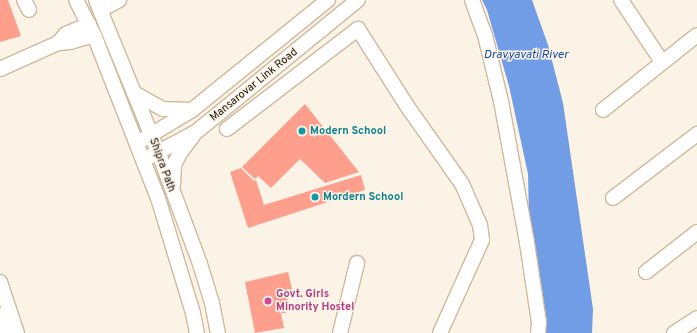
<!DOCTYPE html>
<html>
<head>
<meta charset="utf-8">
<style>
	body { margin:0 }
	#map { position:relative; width:697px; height:333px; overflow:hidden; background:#fcf3e7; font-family:Overpass,sans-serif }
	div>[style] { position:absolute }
	.water>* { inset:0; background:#709de5 }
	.building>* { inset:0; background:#fe9f8d }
	.roads { filter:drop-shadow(1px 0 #ceb99c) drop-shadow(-1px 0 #ceb99c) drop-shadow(0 1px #ceb99c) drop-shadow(0 -1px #ceb99c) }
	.minor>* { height:14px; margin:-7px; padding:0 7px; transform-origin:7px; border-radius:7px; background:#fff }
	.dots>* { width:11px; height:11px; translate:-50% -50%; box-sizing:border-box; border:2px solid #fcf3e7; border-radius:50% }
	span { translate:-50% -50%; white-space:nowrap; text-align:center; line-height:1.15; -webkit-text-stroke:3px #fcf3e7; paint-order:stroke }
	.street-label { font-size:11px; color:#1c140a }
	.culture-label { font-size:11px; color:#0d838f; font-weight:700 }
	.left { translate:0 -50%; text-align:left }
	.hotel-label { font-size:11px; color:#b23c85; font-weight:700 }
	.water-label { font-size:12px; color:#154b9f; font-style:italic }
</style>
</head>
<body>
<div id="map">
	<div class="water">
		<i style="clip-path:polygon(482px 0,532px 0,548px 45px,563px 103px,593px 309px,592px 333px,546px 333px,529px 216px,528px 174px,509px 86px,487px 10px)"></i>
	</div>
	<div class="building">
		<i style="clip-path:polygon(0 0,8px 0,21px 36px,0 42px)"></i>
		<i style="clip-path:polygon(305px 104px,359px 172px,325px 183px,300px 159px,271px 188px,258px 176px,255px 179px,242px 167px)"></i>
		<i style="clip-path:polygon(241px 168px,254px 181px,256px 180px,264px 205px,361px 175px,365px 190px,248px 228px,230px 172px)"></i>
		<i style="clip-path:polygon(288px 272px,293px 293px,287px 293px,288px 308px,285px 310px,286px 313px,281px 313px,284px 328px,255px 333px,245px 282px)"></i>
	</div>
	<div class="roads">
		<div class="minor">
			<i style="left:24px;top:0;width:11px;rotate:63deg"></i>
			<i style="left:76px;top:0;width:39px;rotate:63deg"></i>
			<i style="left:94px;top:35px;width:175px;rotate:68.6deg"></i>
			<i style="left:158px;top:198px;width:120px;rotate:73.1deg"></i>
			<i style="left:193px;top:313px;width:20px;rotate:79deg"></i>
			<i style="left:96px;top:0;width:163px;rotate:67.7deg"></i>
			<i style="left:158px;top:151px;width:121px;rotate:69.6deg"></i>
			<i style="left:200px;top:264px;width:41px;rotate:72.9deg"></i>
			<i style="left:212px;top:303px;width:31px;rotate:79deg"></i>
			<i style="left:472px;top:0;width:37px;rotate:70deg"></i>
			<i style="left:485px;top:35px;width:68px;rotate:76.4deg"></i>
			<i style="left:501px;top:101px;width:144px;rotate:79.6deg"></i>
			<i style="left:527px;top:243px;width:80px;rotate:81.4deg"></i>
			<i style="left:539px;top:322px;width:11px;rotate:95deg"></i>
			<i style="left:621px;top:0;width:74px;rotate:56.5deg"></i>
			<i style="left:101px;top:10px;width:21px;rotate:-29deg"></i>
			<i style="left:59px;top:42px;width:11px;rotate:-49deg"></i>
			<i style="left:66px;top:34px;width:25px;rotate:-23deg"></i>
			<i style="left:0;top:69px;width:64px;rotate:-24.1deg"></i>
			<i style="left:58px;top:43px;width:12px;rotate:-5deg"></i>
			<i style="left:70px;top:42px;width:25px;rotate:-16deg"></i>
			<i style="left:134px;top:93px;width:33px;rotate:29deg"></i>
			<i style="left:163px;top:109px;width:29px;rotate:2deg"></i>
			<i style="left:603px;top:110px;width:120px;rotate:-38.6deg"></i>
			<i style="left:227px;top:129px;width:165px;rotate:-37.4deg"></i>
			<i style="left:358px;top:29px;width:91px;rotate:57.5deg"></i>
			<i style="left:407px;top:106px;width:95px;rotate:54.8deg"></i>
			<i style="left:462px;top:184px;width:45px;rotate:66.3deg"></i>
			<i style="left:480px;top:225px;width:15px;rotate:82deg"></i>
			<i style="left:482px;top:240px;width:102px;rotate:114.3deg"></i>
			<i style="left:144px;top:139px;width:56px;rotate:-31.1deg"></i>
			<i style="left:192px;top:110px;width:175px;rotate:-39deg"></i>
			<i style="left:151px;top:156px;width:51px;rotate:-28.1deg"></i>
			<i style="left:196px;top:132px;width:209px;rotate:-39.2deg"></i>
			<i style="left:173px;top:185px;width:20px;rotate:-87deg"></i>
			<i style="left:174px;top:165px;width:13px;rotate:-63deg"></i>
			<i style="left:180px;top:153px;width:21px;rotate:-53deg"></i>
			<i style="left:613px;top:198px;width:106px;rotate:-37.3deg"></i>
			<i style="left:646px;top:272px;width:65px;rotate:-38.1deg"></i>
			<i style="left:0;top:282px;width:54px;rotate:71.6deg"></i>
			<i style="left:0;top:315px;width:19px;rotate:72deg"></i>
			<i style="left:340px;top:333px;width:72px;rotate:-76.3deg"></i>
			<i style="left:674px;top:333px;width:27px;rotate:-33deg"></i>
		</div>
	</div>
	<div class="dots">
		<i style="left:302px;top:131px;background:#0f9aa8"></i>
		<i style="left:315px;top:197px;background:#0f9aa8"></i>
		<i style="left:268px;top:301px;background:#d1479c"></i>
	</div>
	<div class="street-label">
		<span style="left:254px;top:85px;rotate:-39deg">Mansarovar Link Road</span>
		<span style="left:162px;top:165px;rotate:70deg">Shipra Path</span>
	</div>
	<div class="culture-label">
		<span class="left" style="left:310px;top:131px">Modern School</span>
		<span class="left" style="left:323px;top:197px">Mordern School</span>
	</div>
	<div class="hotel-label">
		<span class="left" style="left:276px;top:301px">Govt. Girls<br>Minority Hostel</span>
	</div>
	<div class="water-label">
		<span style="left:526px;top:56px">Dravyavati River</span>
	</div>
</div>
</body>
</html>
